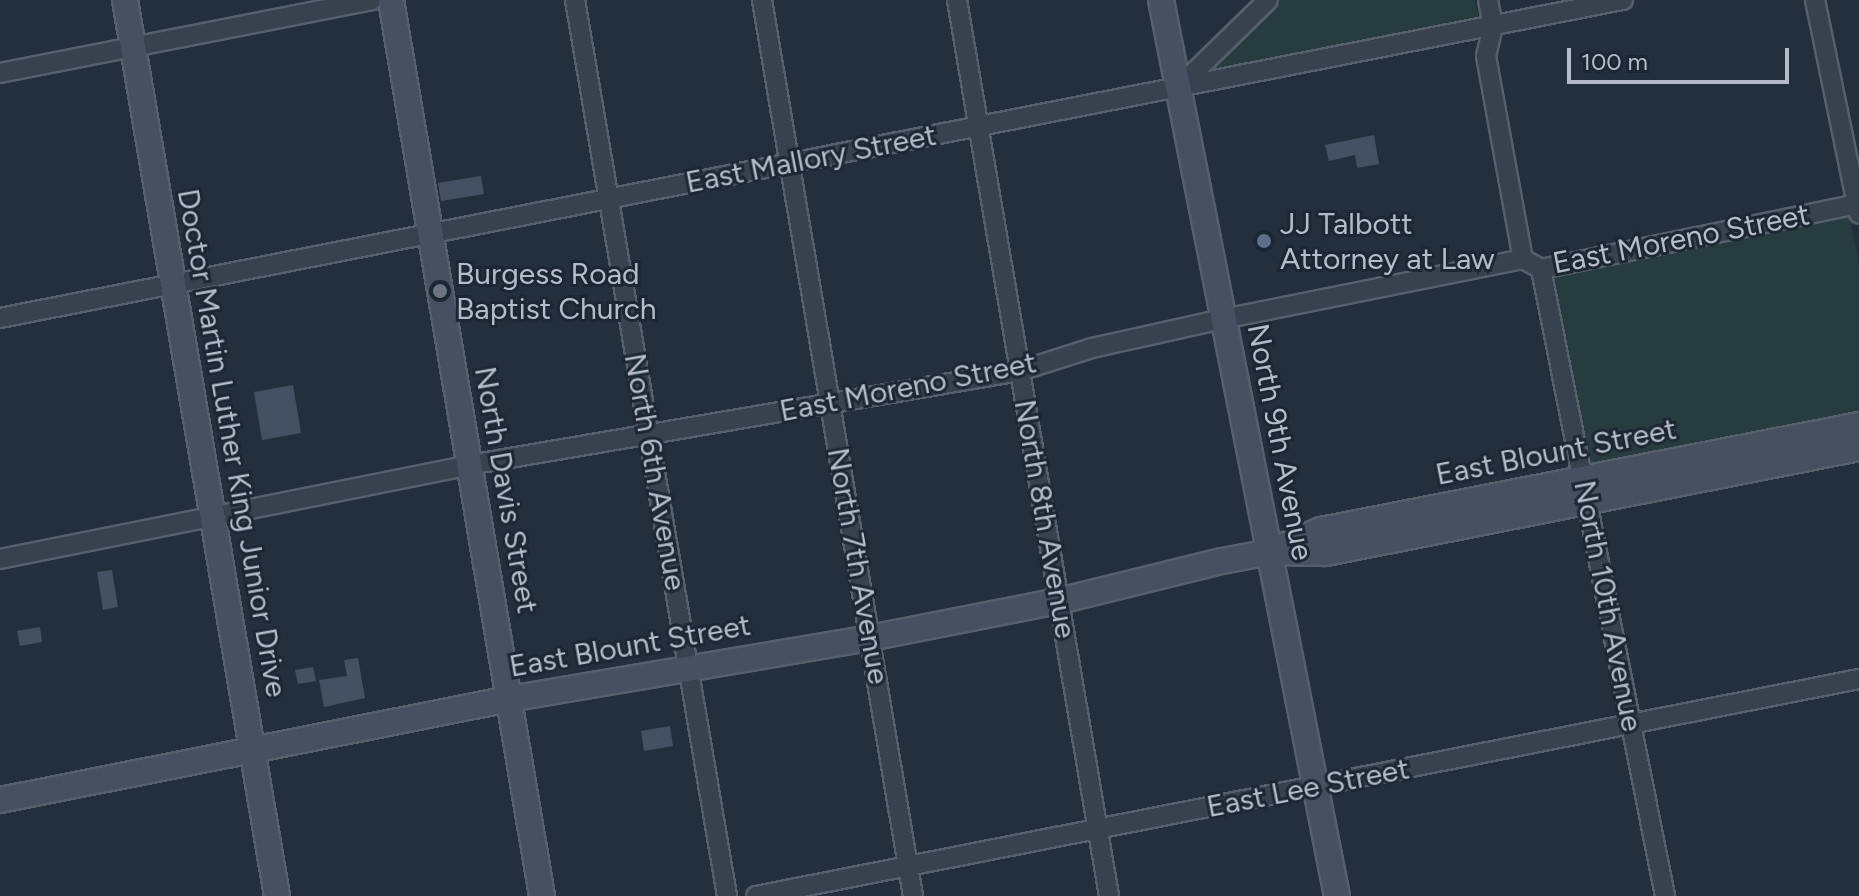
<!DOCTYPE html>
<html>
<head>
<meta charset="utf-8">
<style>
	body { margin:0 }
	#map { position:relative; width:1859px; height:896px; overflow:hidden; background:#242f3e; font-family:Figtree,sans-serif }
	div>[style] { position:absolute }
	.green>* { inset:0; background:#263c3f }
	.building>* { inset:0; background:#455162 }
	.roads { filter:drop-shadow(2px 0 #565f6c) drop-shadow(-2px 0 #565f6c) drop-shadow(0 2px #565f6c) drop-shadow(0 -2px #565f6c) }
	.street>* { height:18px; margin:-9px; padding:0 9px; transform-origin:9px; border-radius:9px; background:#38414e }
	.secondary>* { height:24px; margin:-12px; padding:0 12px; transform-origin:12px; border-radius:12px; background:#465061 }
	.dots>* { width:22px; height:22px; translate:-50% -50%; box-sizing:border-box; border:4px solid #1d2633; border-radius:50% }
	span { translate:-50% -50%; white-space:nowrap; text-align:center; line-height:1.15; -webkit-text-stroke:6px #1d2633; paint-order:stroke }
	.street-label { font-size:30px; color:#b4bcc9 }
	.poi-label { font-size:30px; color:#b4bcc9 }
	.left { translate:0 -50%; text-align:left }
	.scale { position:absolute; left:1567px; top:48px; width:222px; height:36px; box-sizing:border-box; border:4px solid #b4bcc9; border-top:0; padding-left:10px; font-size:24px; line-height:28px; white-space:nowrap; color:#b4bcc9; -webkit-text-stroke:6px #1d2633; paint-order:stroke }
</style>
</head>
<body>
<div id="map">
	<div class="green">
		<i style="clip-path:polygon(1279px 0,1475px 0,1479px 19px,1204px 73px)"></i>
		<i style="clip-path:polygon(1849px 215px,1859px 264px,1859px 418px,1589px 471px,1552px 276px)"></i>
	</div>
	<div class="building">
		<i style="clip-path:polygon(1374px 135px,1379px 164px,1357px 168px,1355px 155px,1329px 161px,1325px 145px)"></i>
		<i style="clip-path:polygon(481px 176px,484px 194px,441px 201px,438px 183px)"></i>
		<i style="clip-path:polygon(293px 385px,301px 433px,262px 440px,254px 392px)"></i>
		<i style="clip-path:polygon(112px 570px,118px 607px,103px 610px,97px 572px)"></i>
		<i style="clip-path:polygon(40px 627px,42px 642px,20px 646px,17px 631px)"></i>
		<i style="clip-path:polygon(358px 658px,365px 698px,324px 707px,319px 680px,347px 676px,344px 660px)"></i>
		<i style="clip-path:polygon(313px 667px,316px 681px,298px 684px,295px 670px)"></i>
		<i style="clip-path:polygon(670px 726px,673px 746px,644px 751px,641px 731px)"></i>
	</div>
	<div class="roads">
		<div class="street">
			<i style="left:575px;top:0;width:909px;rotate:80.37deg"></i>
			<i style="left:762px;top:0;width:909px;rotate:80.43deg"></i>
			<i style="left:957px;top:0;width:909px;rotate:80.37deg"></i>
			<i style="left:1488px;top:0;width:26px;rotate:79deg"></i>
			<i style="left:1493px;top:26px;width:31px;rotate:103deg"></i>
			<i style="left:1486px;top:56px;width:206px;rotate:79.7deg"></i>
			<i style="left:1815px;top:0;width:218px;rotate:78.4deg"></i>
			<i style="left:0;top:73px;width:379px;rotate:-11.1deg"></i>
			<i style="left:1179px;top:87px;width:124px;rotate:-44.3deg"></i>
			<i style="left:1541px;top:269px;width:639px;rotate:78.81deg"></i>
			<i style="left:0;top:318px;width:1654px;rotate:-11.09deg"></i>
			<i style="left:0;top:559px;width:478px;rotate:-11.3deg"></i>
			<i style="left:469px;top:465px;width:559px;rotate:-9.68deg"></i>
			<i style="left:1020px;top:371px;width:76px;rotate:-17.7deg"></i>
			<i style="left:1092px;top:348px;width:134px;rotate:-12.5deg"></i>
			<i style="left:1223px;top:319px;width:306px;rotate:-11.3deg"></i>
			<i style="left:1523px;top:259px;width:21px;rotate:29deg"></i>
			<i style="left:1541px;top:269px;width:323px;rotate:-11.6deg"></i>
			<i style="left:756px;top:896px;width:1124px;rotate:-11.13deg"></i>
		</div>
		<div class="secondary">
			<i style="left:125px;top:0;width:909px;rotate:80.37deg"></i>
			<i style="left:391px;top:0;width:909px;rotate:80.43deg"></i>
			<i style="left:1161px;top:0;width:913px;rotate:78.89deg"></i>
			<i style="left:1279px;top:548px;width:46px;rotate:-23.2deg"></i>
			<i style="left:1321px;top:530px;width:548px;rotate:-11.04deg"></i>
			<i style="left:0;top:800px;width:519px;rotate:-11.22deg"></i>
			<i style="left:509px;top:699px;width:366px;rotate:-9.6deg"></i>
			<i style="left:870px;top:638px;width:193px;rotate:-11.1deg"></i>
			<i style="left:1059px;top:601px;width:168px;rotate:-13.8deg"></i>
			<i style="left:1222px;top:561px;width:49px;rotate:-10.6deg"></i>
			<i style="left:1270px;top:552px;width:56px;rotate:1deg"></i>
			<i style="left:1326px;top:553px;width:543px;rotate:-11.14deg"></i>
		</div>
	</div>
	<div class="dots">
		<i style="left:1264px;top:241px;background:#5c6f8a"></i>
		<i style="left:440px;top:291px;background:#6b7280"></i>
	</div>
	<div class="street-label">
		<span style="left:811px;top:159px;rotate:-11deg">East Mallory Street</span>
		<span style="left:1681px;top:239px;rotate:-11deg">East Moreno Street</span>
		<span style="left:908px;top:387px;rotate:-11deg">East Moreno Street</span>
		<span style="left:1280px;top:442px;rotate:79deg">North 9th Avenue</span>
		<span style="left:232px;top:443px;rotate:80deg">Doctor Martin Luther King Junior Drive</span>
		<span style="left:1556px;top:452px;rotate:-11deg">East Blount Street</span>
		<span style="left:655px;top:472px;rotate:80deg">North 6th Avenue</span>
		<span style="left:506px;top:490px;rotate:80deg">North Davis Street</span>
		<span style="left:1045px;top:519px;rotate:80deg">North 8th Avenue</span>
		<span style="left:858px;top:566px;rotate:80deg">North 7th Avenue</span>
		<span style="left:1608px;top:606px;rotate:79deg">North 10th Avenue</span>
		<span style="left:630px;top:646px;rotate:-10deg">East Blount Street</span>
		<span style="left:1308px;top:788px;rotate:-11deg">East Lee Street</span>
	</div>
	<div class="poi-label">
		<span class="left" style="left:1280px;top:241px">JJ Talbott<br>Attorney at Law</span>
		<span class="left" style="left:456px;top:291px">Burgess Road<br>Baptist Church</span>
	</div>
	<div class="scale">100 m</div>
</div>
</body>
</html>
